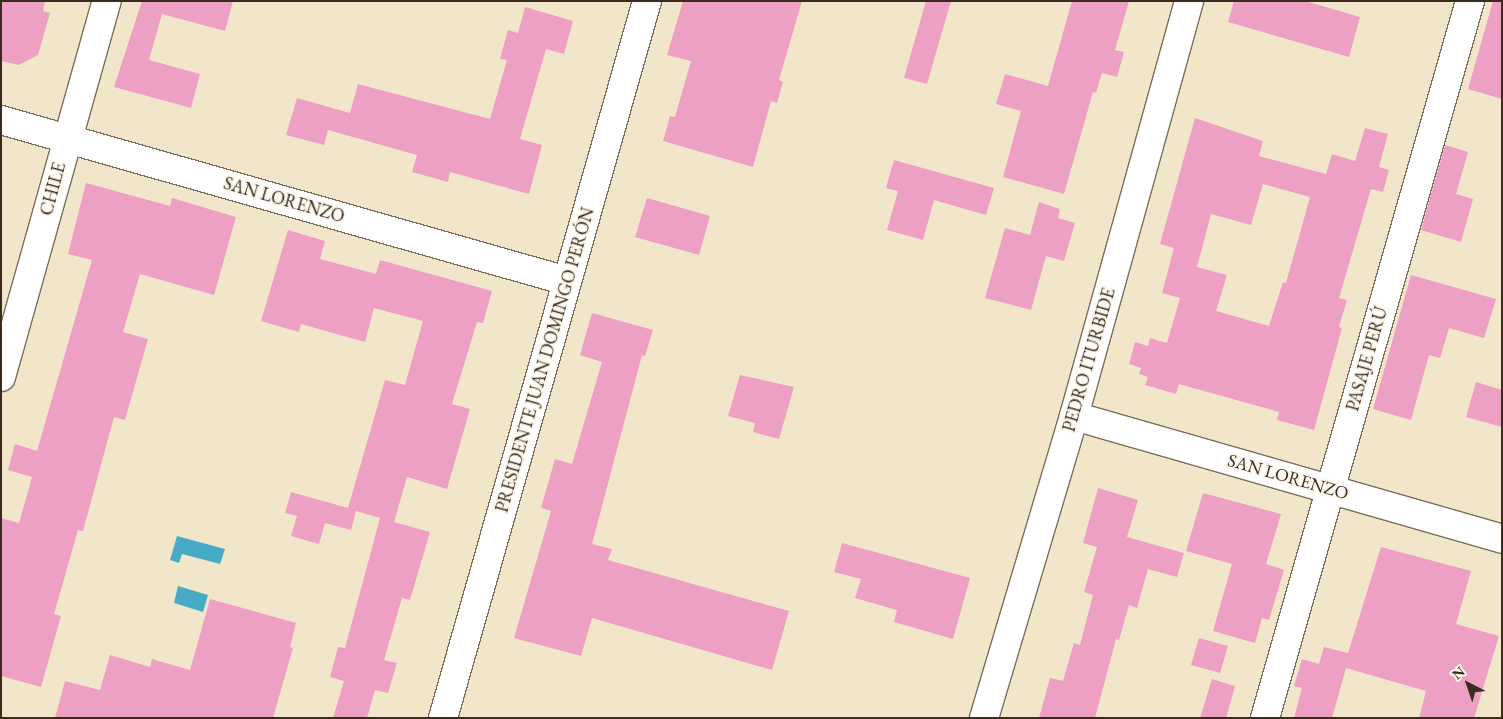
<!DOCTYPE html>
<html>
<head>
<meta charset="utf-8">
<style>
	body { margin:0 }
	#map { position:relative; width:1503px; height:719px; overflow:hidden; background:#f1e6ca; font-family:"EB Garamond",serif }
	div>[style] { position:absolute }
	.water>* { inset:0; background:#47abc6 }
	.building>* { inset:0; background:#eda0c3 }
	.roads { filter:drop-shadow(1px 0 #7b6c5a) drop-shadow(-1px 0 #7b6c5a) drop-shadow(0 1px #7b6c5a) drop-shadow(0 -1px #7b6c5a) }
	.street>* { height:28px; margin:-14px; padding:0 14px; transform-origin:14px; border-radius:14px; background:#fff }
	span { translate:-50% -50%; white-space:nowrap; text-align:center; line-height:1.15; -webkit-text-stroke:4px #fbf7ec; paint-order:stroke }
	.street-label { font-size:18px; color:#3b2a1e }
	.frame { position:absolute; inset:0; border:2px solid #3b2a1e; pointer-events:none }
	.north { position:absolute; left:1443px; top:659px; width:50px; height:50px; -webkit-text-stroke:4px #fbf7ec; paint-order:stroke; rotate:319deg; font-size:14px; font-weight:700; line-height:20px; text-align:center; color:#3b2a1e }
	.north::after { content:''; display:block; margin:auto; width:18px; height:22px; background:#3b2a1e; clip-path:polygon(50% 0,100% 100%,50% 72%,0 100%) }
</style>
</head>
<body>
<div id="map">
	<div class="water">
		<i style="clip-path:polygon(177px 536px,225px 549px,220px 564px,182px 554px,179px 563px,170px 560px)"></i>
		<i style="clip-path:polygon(178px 586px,208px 595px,203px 612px,174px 603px)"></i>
	</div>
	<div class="building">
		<i style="clip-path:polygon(1px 1px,45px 1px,43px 11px,50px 13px,38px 55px,19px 65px,1px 61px)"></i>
		<i style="clip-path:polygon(142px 1px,233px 1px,225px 31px,162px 14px,149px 60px,200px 74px,191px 108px,114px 87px)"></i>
		<i style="clip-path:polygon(683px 1px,802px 1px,779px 80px,783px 82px,777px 103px,771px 101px,753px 167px,663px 141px,670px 116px,675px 117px,691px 61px,667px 55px)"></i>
		<i style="clip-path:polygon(926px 1px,951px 1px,927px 84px,904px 78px)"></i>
		<i style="clip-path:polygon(1072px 1px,1129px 1px,1115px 50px,1124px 52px,1117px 77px,1102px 73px,1096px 93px,1093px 92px,1064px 194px,1003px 177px,1021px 111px,996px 104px,1005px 74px,1048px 86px)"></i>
		<i style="clip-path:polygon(1234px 1px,1305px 1px,1360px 17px,1349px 57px,1228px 22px)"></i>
		<i style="clip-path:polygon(1493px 1px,1502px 1px,1502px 99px,1468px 89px)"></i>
		<i style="clip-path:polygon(525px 7px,573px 21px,564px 54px,546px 49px,520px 139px,542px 145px,529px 194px,450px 172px,448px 182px,412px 172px,417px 155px,328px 130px,324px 145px,286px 135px,297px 98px,350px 113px,358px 84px,490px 119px,507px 60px,500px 59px,508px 30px,518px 33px)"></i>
		<i style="clip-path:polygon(evenodd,1195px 118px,1263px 141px,1259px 156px,1326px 174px,1332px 154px,1355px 161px,1365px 128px,1388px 134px,1379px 167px,1389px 170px,1383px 192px,1371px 189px,1339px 298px,1347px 300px,1339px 327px,1342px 328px,1314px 430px,1277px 420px,1279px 412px,1179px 384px,1176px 394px,1145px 385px,1148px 377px,1139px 374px,1141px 368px,1129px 364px,1135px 342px,1148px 346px,1150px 338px,1167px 343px,1180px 298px,1162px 293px,1174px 248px,1160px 244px,1195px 118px,1263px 184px,1310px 197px,1286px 283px,1283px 282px,1269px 326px,1216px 311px,1227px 275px,1197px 267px,1211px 214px,1251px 225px,1263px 184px)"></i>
		<i style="clip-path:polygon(1445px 145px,1468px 152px,1456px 194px,1473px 199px,1461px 242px,1421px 230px)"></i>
		<i style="clip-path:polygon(894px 160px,994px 188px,986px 215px,934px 200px,923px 240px,887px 230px,898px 191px,886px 188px)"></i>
		<i style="clip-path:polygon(86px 183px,170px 206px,172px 198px,236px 217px,214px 295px,140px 274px,123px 332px,148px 339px,125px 420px,114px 417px,83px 531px,78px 530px,54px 614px,61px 616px,41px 687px,1px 676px,1px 518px,19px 523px,32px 477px,8px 470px,15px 444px,37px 451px,92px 260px,68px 254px)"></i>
		<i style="clip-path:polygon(647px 198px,710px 216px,699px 255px,635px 237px)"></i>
		<i style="clip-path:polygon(1039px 202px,1060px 209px,1058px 218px,1075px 223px,1064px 261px,1046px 256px,1031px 310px,985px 298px,1005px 228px,1030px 235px)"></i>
		<i style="clip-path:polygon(288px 230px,325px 241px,320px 259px,376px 274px,380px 260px,492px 291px,483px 323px,477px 322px,452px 404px,470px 409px,447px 489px,407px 477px,394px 522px,430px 532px,410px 600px,402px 598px,384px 660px,397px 663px,388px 693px,375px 690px,367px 718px,333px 718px,344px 681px,330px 677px,338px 647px,345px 648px,380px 518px,356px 511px,351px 530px,325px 523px,319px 544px,291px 536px,297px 516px,285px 513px,291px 492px,348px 508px,385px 380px,405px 385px,423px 321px,374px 308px,365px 342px,301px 324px,299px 332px,261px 321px)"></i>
		<i style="clip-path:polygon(1411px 275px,1496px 299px,1484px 338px,1449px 328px,1440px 358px,1429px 355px,1411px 420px,1373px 409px)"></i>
		<i style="clip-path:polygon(592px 313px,653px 330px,645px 356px,642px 355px,592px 544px,612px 549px,608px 560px,789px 611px,772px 670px,592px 618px,581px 656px,514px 638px,551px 511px,541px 508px,555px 459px,572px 464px,602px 362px,580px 355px)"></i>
		<i style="clip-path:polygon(740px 375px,794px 387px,779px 439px,753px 432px,755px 423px,728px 416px)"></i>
		<i style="clip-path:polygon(1476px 382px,1502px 390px,1502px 427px,1466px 417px)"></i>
		<i style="clip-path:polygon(1098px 488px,1138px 500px,1127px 537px,1184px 553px,1177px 577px,1148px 569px,1137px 608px,1129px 605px,1119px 640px,1116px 639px,1095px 718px,1039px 718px,1050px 678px,1063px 681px,1074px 643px,1080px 645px,1093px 595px,1084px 592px,1097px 547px,1083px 543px)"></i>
		<i style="clip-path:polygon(1203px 493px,1281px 514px,1266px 564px,1284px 570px,1269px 620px,1262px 618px,1255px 643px,1213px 631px,1232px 564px,1186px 551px)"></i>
		<i style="clip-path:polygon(842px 543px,970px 578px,953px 639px,894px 622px,897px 610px,855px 598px,861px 579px,834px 572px)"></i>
		<i style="clip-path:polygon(1381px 547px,1471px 571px,1456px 624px,1499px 636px,1474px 718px,1419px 718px,1426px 691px,1346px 668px,1332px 718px,1294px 718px,1302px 688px,1294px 686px,1302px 659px,1319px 664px,1324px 647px,1348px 653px)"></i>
		<i style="clip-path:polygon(210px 599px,296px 623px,290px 647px,293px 648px,273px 718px,55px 718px,65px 681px,100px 690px,110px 655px,150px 667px,152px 659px,190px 670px)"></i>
		<i style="clip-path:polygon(1199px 638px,1228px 646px,1220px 673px,1191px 665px)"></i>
		<i style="clip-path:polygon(1212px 679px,1235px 686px,1226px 718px,1200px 718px)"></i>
	</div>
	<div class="roads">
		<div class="street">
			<i style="left:1px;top:120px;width:588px;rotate:15.88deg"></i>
			<i style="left:1px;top:377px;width:391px;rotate:-74.3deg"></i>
			<i style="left:1074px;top:416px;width:445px;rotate:16deg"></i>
			<i style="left:443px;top:718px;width:745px;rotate:-74.12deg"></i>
			<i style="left:984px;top:718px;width:315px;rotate:-73.4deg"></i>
			<i style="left:1074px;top:416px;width:431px;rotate:-74.5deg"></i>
			<i style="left:1265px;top:718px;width:746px;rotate:-74.04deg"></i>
		</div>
	</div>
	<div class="street-label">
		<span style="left:53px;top:189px;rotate:-75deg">CHILE</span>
		<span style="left:284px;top:200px;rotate:16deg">SAN LORENZO</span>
		<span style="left:1367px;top:359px;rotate:-74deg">PASAJE PERÚ</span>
		<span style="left:545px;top:360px;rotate:-74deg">PRESIDENTE JUAN DOMINGO PERÓN</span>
		<span style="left:1089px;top:360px;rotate:-74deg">PEDRO ITURBIDE</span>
		<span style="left:1288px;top:477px;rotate:16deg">SAN LORENZO</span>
	</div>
	<div class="frame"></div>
	<div class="north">N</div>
</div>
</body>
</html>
